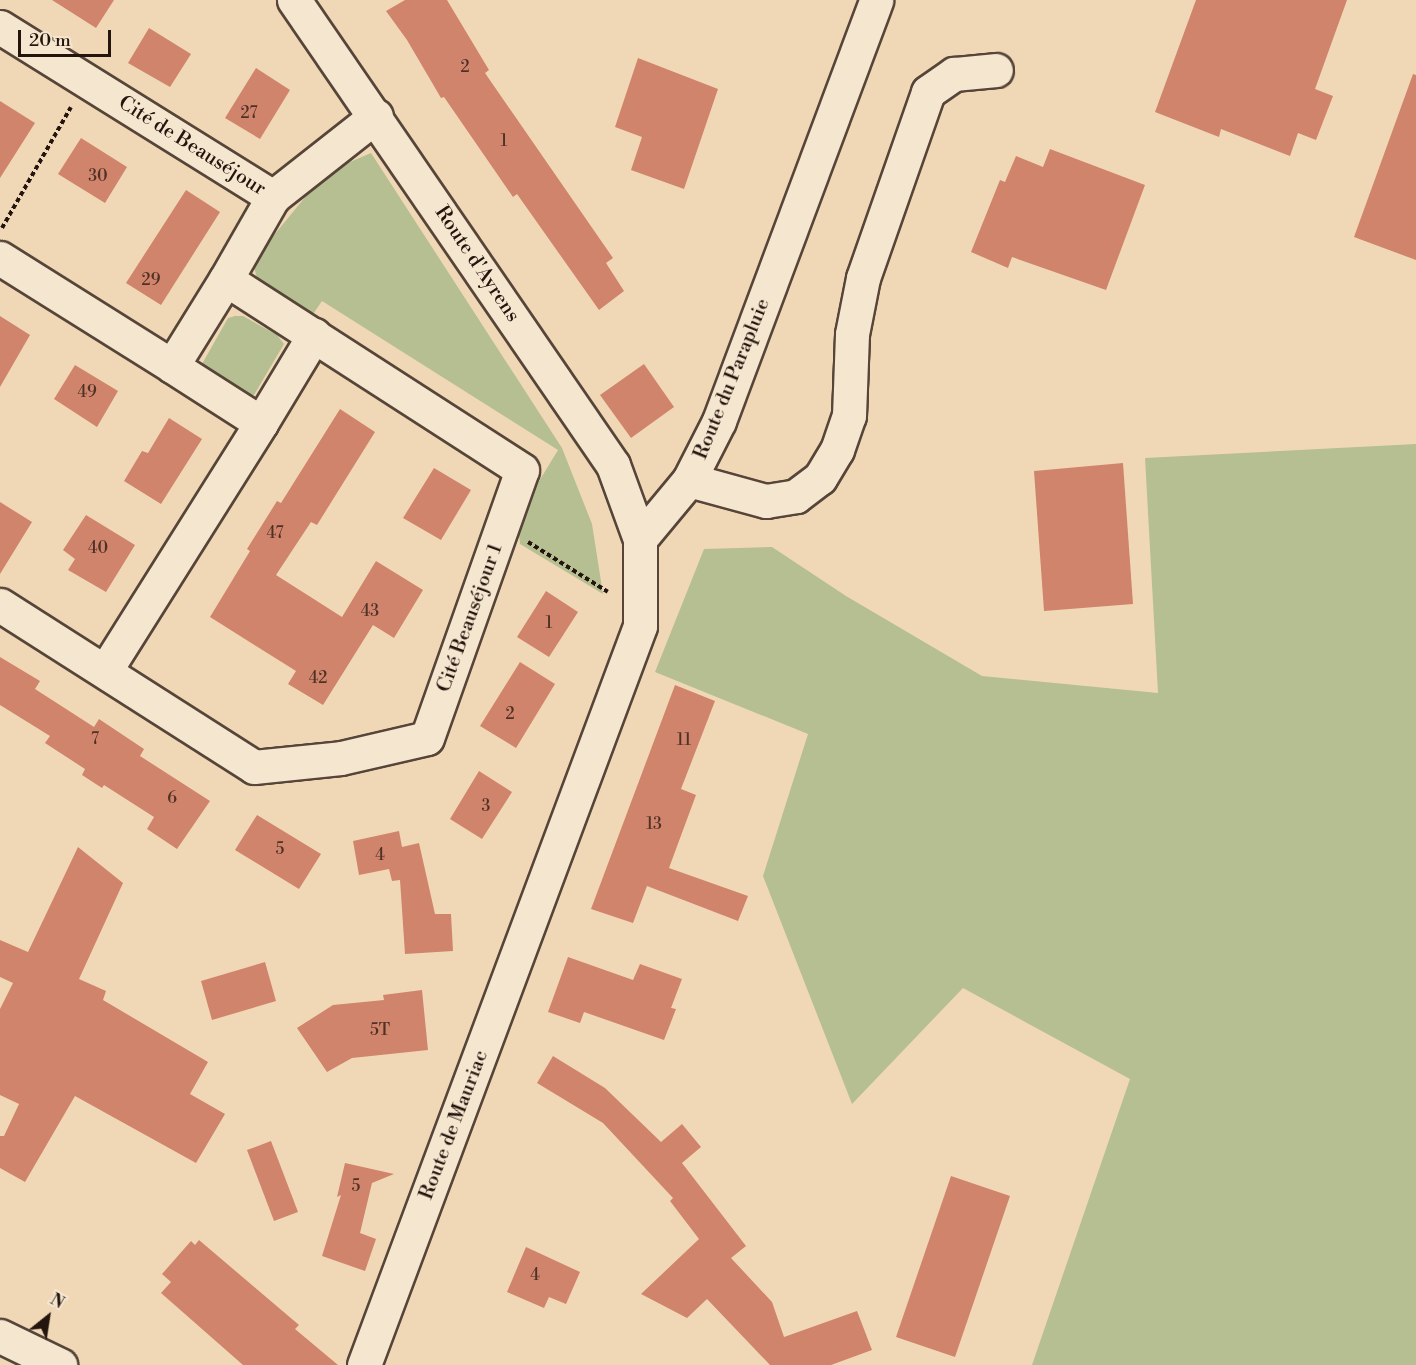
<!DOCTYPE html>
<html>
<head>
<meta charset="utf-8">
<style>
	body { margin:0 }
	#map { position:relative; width:1416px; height:1365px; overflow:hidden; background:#f0d8b7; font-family:"Libre Bodoni",serif }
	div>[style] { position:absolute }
	.green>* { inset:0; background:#b5bf92 }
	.building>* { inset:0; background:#d0846c }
	.path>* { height:4px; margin-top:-2px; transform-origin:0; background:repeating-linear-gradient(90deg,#23140d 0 4.5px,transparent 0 7.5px) }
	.roads { filter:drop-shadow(2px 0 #564538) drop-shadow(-2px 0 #564538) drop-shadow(0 2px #564538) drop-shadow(0 -2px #564538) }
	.minor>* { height:33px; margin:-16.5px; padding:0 16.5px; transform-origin:16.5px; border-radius:16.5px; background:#f5e6d0 }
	span { translate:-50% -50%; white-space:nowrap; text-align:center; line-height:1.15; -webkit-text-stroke:4.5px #f5e6d0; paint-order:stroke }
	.number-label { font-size:16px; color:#4e3025 }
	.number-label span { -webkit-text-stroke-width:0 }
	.street-label { font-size:20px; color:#23140d }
	.north { position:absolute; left:18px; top:1287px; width:60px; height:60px; -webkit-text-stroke:4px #f5e6d0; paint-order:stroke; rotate:30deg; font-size:16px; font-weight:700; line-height:24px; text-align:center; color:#23140d }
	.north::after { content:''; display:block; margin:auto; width:21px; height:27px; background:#23140d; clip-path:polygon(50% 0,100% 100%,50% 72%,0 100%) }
	.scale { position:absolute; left:18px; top:30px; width:93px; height:27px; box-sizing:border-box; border:3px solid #23140d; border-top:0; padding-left:8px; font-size:18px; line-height:21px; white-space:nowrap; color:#23140d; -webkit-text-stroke:4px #f5e6d0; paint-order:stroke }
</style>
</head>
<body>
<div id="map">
	<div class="green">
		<i style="clip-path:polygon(371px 153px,562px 448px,592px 524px,603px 594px,520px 544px,518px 527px,527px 501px,558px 450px,322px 301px,309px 320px,259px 286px,254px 267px,261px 251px,306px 196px,336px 168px)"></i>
		<i style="clip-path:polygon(235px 316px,243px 316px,277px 335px,284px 344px,254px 395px,245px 394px,202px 364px,228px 318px)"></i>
		<i style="clip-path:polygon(1416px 444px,1416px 1365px,1032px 1365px,1130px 1079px,963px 988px,852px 1104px,763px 876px,808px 734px,655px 672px,704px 549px,772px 547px,846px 596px,982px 676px,1158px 693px,1145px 458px)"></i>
	</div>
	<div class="building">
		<i style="clip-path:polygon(52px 0,114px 0,96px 28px)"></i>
		<i style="clip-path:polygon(405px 0,447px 0,489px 70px,485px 73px,613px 258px,606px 263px,624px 291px,599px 310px,517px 194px,513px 197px,444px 97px,441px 98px,407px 40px,386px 11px)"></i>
		<i style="clip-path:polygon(1196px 0,1347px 0,1315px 89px,1333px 96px,1316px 140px,1298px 133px,1290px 156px,1221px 129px,1219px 137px,1155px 112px)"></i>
		<i style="clip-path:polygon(149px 28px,191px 54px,170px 87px,128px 63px)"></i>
		<i style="clip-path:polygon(638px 58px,718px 89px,684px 189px,631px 170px,642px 137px,615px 127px)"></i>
		<i style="clip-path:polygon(256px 68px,290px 90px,260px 139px,225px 118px)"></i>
		<i style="clip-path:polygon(1413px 74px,1416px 75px,1416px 260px,1354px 237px)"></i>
		<i style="clip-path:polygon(0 101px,35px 123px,0 178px)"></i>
		<i style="clip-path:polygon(81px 138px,127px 167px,105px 203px,58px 174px)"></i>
		<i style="clip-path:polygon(1050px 149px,1145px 185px,1106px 290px,1012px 257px,1008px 268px,971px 252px,1000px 180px,1005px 182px,1016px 156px,1043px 167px)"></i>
		<i style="clip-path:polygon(186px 190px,220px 212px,161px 305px,126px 283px)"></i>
		<i style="clip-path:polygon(0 316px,30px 335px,0 387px)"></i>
		<i style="clip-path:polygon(644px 364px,674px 407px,631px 438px,600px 395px)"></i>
		<i style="clip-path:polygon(75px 365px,118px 391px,97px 427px,54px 399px)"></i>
		<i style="clip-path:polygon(340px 409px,375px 432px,317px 525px,311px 522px,276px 575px,342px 617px,376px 561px,423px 590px,394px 638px,373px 625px,323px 705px,288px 684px,296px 671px,210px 617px,250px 551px,247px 549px,277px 501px,281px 503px)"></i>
		<i style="clip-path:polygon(169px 418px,202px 439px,161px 504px,124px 481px,142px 451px,148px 453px)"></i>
		<i style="clip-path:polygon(1123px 463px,1133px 604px,1044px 611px,1034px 471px)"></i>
		<i style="clip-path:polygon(434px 468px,471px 490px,441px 540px,403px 518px)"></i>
		<i style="clip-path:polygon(0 502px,32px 522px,0 574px)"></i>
		<i style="clip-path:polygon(86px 515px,135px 545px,106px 592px,68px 570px,75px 559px,63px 550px)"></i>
		<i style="clip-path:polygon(546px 591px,578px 612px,549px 657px,517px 637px)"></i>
		<i style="clip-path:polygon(0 657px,40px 681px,35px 689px,94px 727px,99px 719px,144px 749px,140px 756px,210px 801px,177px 849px,147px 829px,154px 817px,104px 785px,102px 788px,82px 775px,85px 769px,45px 743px,50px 736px,0 705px)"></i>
		<i style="clip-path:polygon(520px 662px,555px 684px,516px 748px,480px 726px)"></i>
		<i style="clip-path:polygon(675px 685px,715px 701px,681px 789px,696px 795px,669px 868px,748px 896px,738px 921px,647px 886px,633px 923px,591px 909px)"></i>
		<i style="clip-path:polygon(479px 771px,512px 792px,482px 839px,450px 819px)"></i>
		<i style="clip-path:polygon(257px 815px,321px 854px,299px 889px,235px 850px)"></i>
		<i style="clip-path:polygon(399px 831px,402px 847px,419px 843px,435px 914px,451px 914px,453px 951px,405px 954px,400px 880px,392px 881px,389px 869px,359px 875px,353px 841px)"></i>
		<i style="clip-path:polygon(78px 847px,123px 883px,79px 979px,106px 991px,103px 1000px,208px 1062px,190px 1094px,225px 1114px,196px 1163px,75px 1096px,25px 1182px,0 1168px,0 1136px,4px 1136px,19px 1104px,0 1095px,0 1009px,13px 983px,0 977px,0 940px,28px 952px)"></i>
		<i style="clip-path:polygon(568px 957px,633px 980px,640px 964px,682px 979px,671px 1008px,676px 1009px,664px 1040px,584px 1012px,580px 1023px,548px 1012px)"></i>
		<i style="clip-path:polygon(265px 962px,276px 1001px,212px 1020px,201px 981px)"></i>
		<i style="clip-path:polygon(422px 990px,428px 1050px,352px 1058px,327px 1072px,297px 1028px,333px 1005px,384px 1000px,383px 995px)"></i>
		<i style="clip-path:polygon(553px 1056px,605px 1088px,661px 1142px,682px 1124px,701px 1147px,682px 1163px,746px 1246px,731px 1258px,772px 1302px,784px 1337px,857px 1311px,872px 1350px,831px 1365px,770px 1365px,707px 1299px,687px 1318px,641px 1294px,699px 1239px,670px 1201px,673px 1198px,603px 1123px,537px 1083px)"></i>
		<i style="clip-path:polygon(271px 1141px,298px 1212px,274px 1221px,247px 1150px)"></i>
		<i style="clip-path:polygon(345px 1163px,394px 1174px,372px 1183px,360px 1233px,376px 1239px,365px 1271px,322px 1256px,341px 1195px,337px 1197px)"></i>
		<i style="clip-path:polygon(951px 1176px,1010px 1196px,955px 1357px,896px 1337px)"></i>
		<i style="clip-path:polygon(199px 1240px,299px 1325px,295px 1329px,338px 1365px,243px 1365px,161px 1293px,171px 1282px,162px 1274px,191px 1241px,195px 1245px)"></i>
		<i style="clip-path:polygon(526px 1247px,580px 1272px,566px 1304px,549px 1297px,544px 1308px,507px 1292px)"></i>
	</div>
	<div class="path">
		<i style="left:2px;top:228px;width:139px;rotate:-60.3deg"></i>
		<i style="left:528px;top:542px;width:94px;rotate:32deg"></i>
	</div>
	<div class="roads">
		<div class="minor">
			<i style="left:294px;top:0;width:564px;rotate:55.55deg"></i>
			<i style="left:613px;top:465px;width:79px;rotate:70deg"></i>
			<i style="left:0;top:27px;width:322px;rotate:31.9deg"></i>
			<i style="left:273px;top:197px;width:131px;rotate:-38.2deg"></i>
			<i style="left:0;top:258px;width:203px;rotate:32.1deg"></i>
			<i style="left:261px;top:423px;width:103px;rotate:-58.9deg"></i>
			<i style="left:689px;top:480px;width:80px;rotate:15.3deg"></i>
			<i style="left:766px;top:501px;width:30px;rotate:-9deg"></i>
			<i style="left:796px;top:496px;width:30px;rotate:-37deg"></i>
			<i style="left:820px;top:478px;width:33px;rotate:-59deg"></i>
			<i style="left:837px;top:450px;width:36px;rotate:-71deg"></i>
			<i style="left:849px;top:416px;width:82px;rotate:-87.9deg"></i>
			<i style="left:852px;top:334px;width:57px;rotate:-78.9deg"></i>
			<i style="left:863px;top:278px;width:197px;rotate:-70.7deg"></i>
			<i style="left:928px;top:92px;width:32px;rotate:-35deg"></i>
			<i style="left:954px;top:74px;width:42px;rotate:-5.4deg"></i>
			<i style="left:0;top:605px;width:301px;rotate:32.5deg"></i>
			<i style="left:254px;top:767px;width:87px;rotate:-5.9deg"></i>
			<i style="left:341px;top:758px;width:88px;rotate:-13.1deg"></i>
			<i style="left:427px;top:738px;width:284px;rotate:-70.5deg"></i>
			<i style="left:522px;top:470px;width:352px;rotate:-147.2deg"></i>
			<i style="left:226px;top:279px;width:95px;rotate:-60.2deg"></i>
			<i style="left:105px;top:671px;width:293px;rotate:-57.8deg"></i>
			<i style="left:261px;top:423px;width:106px;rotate:-147.4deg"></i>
			<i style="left:172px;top:366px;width:102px;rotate:-58.2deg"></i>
			<i style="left:0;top:1336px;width:67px;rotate:25.8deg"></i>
			<i style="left:364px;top:1365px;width:789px;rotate:-69.52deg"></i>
			<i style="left:640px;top:626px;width:87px;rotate:-90deg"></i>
			<i style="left:640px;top:539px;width:77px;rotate:-50.3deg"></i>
			<i style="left:689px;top:480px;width:66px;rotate:-63deg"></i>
			<i style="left:719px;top:421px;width:449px;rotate:-69.5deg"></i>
		</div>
	</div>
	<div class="number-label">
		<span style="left:465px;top:67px">2</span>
		<span style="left:249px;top:113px">27</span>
		<span style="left:504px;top:141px">1</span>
		<span style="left:98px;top:176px">30</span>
		<span style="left:151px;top:280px">29</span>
		<span style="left:87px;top:392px">49</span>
		<span style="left:275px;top:533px">47</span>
		<span style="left:98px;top:548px">40</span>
		<span style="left:370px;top:611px">43</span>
		<span style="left:549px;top:623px">1</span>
		<span style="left:318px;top:678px">42</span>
		<span style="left:510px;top:714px">2</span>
		<span style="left:95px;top:739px">7</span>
		<span style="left:684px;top:740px">11</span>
		<span style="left:172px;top:798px">6</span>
		<span style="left:486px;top:806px">3</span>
		<span style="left:654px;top:824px">13</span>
		<span style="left:280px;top:849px">5</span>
		<span style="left:380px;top:855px">4</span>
		<span style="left:380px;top:1030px">5T</span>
		<span style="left:356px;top:1186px">5</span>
		<span style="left:535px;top:1275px">4</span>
	</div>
	<div class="street-label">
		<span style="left:192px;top:146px;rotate:32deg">Cité de Beauséjour</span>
		<span style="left:477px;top:264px;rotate:56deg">Route d'Ayrens</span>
		<span style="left:732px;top:379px;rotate:-68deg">Route du Parapluie</span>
		<span style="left:470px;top:618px;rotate:-70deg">Cité Beauséjour 1</span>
		<span style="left:454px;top:1125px;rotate:-69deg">Route de Mauriac</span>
	</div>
	<div class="north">N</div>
	<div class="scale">20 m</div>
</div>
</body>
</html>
